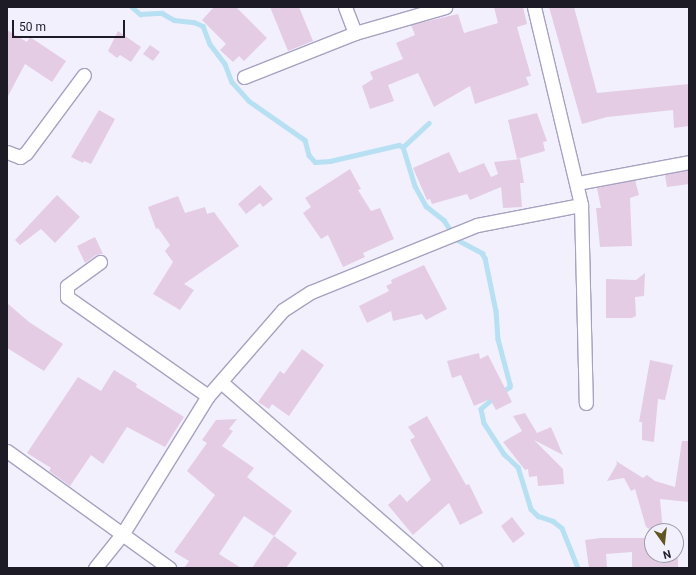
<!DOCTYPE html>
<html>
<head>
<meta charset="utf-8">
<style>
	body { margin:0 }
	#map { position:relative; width:696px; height:575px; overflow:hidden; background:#f2f0fd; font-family:Roboto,sans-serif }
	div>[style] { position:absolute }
	.stream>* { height:4.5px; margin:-2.25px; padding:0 2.25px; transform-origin:2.25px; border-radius:2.25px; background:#b7e0f3 }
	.building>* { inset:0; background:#e5cce5 }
	.roads { filter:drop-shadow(1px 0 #a7a2c0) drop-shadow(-1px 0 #a7a2c0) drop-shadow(0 1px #a7a2c0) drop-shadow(0 -1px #a7a2c0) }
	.minor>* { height:13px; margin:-6.5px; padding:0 6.5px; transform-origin:6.5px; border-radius:6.5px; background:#fff }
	span { translate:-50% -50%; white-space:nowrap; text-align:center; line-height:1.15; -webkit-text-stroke:4px #f2f0fd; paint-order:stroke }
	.frame { position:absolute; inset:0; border:8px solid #1d1b26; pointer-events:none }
	.north { position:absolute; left:644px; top:523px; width:40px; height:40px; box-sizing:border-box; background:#f2f0fd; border:1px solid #9d9ba7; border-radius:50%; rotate:165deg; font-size:11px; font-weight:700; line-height:16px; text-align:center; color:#1d1b26 }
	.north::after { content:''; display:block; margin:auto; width:14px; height:18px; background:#625522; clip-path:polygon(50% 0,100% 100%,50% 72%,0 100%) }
	.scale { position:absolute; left:12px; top:20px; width:113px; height:18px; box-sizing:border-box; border:2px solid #1d1b26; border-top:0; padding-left:5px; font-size:12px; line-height:14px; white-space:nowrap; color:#1d1b26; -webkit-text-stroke:3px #f2f0fd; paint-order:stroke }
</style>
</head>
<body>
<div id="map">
	<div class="stream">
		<i style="left:132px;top:7px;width:11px;rotate:41deg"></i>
		<i style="left:140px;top:14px;width:22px;rotate:-3deg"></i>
		<i style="left:162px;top:13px;width:14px;rotate:30deg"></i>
		<i style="left:174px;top:20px;width:20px;rotate:6deg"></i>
		<i style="left:194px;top:22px;width:10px;rotate:24deg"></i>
		<i style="left:203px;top:26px;width:19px;rotate:69deg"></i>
		<i style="left:210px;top:44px;width:25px;rotate:53deg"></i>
		<i style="left:225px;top:64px;width:19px;rotate:69deg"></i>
		<i style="left:232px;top:82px;width:25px;rotate:48deg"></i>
		<i style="left:249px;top:101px;width:68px;rotate:34.9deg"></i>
		<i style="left:305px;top:140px;width:16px;rotate:75deg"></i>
		<i style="left:309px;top:155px;width:9px;rotate:49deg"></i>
		<i style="left:315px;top:162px;width:15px;rotate:-4deg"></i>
		<i style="left:330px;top:161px;width:71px;rotate:-13.1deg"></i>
		<i style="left:399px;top:145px;width:4px;rotate:27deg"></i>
		<i style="left:403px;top:147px;width:41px;rotate:72.9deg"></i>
		<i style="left:415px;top:186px;width:23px;rotate:61deg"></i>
		<i style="left:426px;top:206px;width:23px;rotate:38deg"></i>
		<i style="left:444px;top:220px;width:22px;rotate:58deg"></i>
		<i style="left:456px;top:239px;width:30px;rotate:28deg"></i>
		<i style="left:482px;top:253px;width:6px;rotate:59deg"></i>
		<i style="left:485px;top:258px;width:54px;rotate:78.3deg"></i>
		<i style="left:496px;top:311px;width:28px;rotate:86deg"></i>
		<i style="left:498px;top:339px;width:47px;rotate:75.1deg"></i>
		<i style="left:510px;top:384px;width:3px;rotate:90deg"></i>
		<i style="left:510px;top:387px;width:10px;rotate:143deg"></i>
		<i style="left:403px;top:147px;width:35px;rotate:-43deg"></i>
		<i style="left:494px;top:398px;width:17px;rotate:140deg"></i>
		<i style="left:481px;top:409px;width:14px;rotate:78deg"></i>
		<i style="left:484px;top:423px;width:37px;rotate:57deg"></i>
		<i style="left:504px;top:454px;width:19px;rotate:43deg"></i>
		<i style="left:518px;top:467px;width:44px;rotate:72.8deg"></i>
		<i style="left:531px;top:509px;width:10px;rotate:45deg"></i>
		<i style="left:538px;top:516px;width:16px;rotate:18deg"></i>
		<i style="left:553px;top:521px;width:11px;rotate:38deg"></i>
		<i style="left:562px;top:528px;width:43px;rotate:68.2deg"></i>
	</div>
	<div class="building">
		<i style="clip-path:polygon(214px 7px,236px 7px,267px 38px,244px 61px,239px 56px,233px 62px,220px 50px,226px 44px,202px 20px)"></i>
		<i style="clip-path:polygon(270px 7px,299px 7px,313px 41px,288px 51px)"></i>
		<i style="clip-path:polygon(494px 7px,523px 7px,527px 24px,517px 27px,531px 76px,526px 77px,529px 85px,475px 104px,470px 86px,434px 107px,418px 73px,388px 85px,394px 101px,370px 109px,362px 86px,373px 79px,370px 72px,403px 59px,396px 43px,415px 35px,411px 25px,458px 14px,464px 33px,498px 23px)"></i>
		<i style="clip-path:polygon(549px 7px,574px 7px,597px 93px,689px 84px,689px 126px,674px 128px,673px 110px,607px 117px,582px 124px)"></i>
		<i style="clip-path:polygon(7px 30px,27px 42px,30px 37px,66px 61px,52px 82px,25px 64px,7px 98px)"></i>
		<i style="clip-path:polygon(118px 31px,141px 47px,131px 62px,120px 55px,117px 58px,108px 51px)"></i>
		<i style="clip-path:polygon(150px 45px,160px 52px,153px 61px,143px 54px)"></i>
		<i style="clip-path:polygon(99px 110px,115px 119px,91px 164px,84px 161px,83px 163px,71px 157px)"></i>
		<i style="clip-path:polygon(537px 113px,547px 141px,543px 142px,545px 151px,517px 159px,508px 120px)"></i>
		<i style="clip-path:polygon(449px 152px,459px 173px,484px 163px,491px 177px,498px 174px,494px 162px,520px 159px,524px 183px,520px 183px,522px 207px,503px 208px,501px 187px,470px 200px,467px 194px,432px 204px,430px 199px,427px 200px,413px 168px)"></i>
		<i style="clip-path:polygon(350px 169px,361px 189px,358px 190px,371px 211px,380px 208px,394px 239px,363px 253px,365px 257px,343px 267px,328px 235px,321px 239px,303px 213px,311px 207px,305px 198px)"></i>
		<i style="clip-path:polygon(689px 170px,689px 184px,667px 187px,665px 175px)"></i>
		<i style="clip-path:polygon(635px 180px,639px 195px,630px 198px,632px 246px,600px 247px,596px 208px,601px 208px,597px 188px)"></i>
		<i style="clip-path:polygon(260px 185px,273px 199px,263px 207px,260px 203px,246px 214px,238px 204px)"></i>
		<i style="clip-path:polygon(57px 195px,80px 217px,55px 243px,41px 229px,20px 245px,15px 240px)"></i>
		<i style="clip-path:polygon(178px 196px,185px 213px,205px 207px,207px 214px,214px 212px,239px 246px,184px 284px,194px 290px,180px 310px,153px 294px,173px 262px,165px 251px,170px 245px,158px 228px,156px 229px,148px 207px)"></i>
		<i style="clip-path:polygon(95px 237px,103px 254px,96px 255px,85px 263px,77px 246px)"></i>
		<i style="clip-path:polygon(424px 265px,447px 309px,426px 320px,422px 314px,393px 321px,391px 311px,367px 323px,359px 306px,389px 291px,386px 286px,392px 283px,391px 280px)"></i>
		<i style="clip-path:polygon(645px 273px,644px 296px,635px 297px,636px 316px,632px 318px,606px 318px,606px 279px,636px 280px)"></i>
		<i style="clip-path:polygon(7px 303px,29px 322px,63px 344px,44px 371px,7px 348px)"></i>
		<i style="clip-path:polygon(302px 349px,324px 365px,289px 416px,272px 404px,269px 409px,258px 402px,280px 371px,284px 374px)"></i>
		<i style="clip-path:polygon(479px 353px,480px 359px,488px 355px,512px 402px,496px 410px,490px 399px,474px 406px,461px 375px,452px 378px,447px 361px)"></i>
		<i style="clip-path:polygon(650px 360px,673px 365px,665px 400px,658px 399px,654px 442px,642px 440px,642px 422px,639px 422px)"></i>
		<i style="clip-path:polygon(114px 370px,137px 384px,136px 387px,184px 417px,165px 447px,127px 427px,103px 464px,91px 455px,70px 486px,49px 471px,51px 468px,27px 453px,78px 377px,101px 391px)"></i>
		<i style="clip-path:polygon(525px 413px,537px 433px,551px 427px,563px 455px,534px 440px,563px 469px,564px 484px,538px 486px,537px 476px,529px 477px,528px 469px,525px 470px,503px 442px,522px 431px,513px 416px)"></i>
		<i style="clip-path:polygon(427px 416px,466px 485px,469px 484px,483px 513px,460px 525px,449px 503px,413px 535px,388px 505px,400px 494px,407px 502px,431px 480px,410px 440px,415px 437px,408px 427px)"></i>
		<i style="clip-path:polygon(237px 419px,229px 429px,233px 431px,222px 446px,254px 468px,247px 477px,292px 511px,274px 536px,244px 516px,219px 554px,241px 568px,184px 568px,189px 561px,174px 552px,215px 495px,187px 471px,207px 443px,202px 440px,216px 420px)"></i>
		<i style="clip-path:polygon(682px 441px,689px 441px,689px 502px,660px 499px,663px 531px,653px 531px,646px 527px,635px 489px,631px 491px,624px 478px,607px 481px,617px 464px,616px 461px,643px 478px,647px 475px,655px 481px,675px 487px)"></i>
		<i style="clip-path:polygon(512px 517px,525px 534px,513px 543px,501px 526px)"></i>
		<i style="clip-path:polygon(274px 536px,297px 553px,286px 568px,252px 568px)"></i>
		<i style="clip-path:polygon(601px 538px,652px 538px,652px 555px,678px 555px,678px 568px,632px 567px,632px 552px,606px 554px,607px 567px,589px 568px,585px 540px)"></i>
	</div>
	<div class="roads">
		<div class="minor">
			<i style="left:345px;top:7px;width:28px;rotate:69deg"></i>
			<i style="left:534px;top:7px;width:204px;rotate:76.6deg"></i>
			<i style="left:581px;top:205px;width:198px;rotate:88.6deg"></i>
			<i style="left:244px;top:77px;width:119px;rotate:-21.6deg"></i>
			<i style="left:355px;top:33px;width:94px;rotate:-16.1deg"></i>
			<i style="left:7px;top:152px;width:14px;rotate:21deg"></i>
			<i style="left:20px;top:157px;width:7px;rotate:-34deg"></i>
			<i style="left:26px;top:153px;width:97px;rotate:-53.4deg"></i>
			<i style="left:578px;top:183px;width:113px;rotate:-10.7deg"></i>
			<i style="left:100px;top:262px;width:41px;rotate:144deg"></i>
			<i style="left:67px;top:286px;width:11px;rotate:90deg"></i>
			<i style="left:67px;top:297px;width:172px;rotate:35.1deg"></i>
			<i style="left:221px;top:382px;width:284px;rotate:41deg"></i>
			<i style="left:7px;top:451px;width:200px;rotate:35.8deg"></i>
			<i style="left:95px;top:568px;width:45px;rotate:-51.3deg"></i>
			<i style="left:123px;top:533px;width:161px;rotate:-58.2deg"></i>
			<i style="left:208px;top:396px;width:114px;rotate:-48.9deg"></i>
			<i style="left:283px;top:310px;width:33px;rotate:-33deg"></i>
			<i style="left:311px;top:292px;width:179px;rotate:-22deg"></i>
			<i style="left:477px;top:225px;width:106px;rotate:-10.9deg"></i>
		</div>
	</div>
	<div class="frame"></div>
	<div class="north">N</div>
	<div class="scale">50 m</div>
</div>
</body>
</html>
